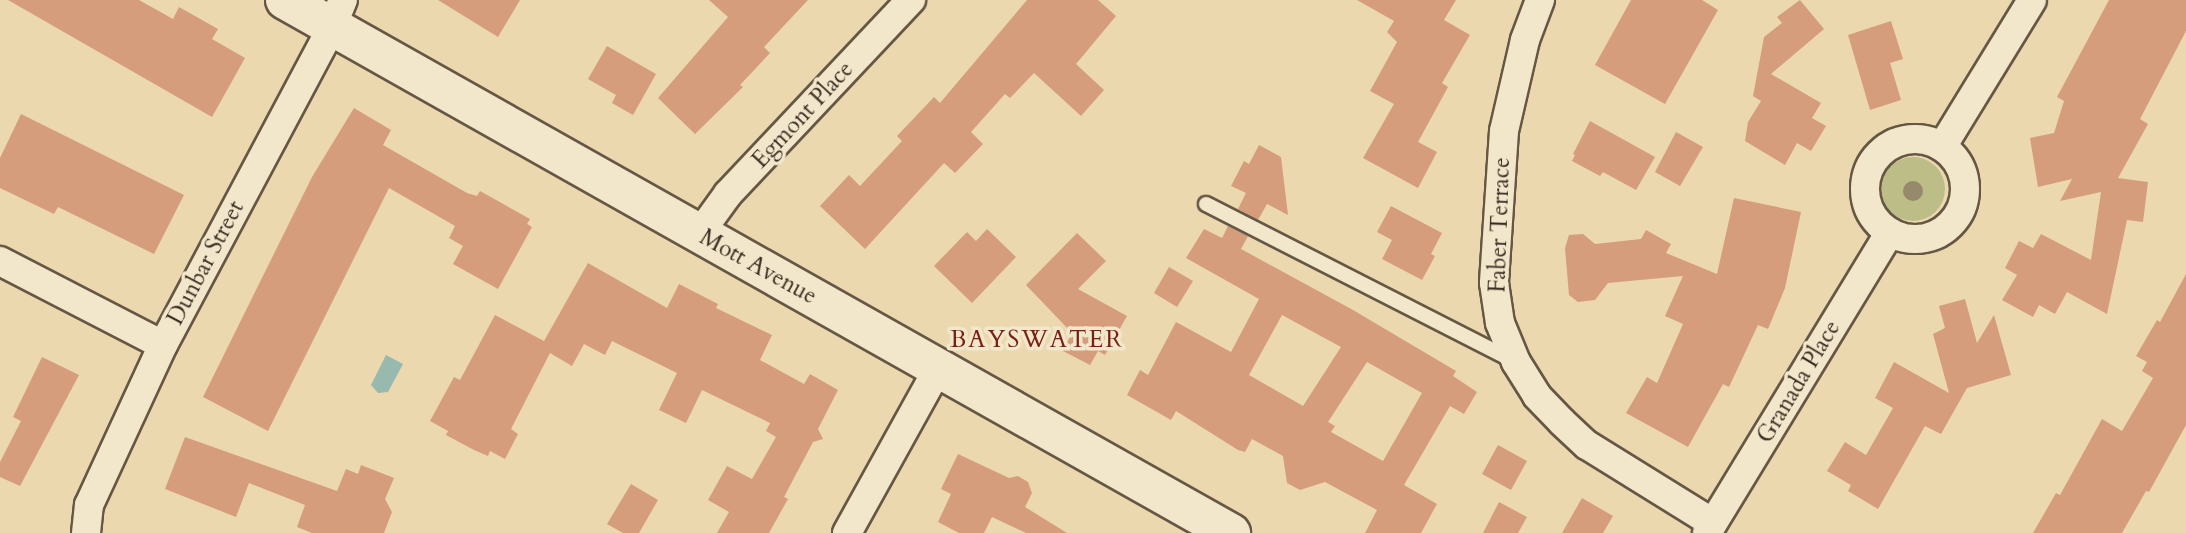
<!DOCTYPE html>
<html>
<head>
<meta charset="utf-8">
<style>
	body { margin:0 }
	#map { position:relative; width:2186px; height:533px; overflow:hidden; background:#ebd8af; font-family:Cardo,serif }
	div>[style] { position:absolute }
	.green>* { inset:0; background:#bcbd87 }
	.round { border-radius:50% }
	.water>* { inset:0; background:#98b9ad }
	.building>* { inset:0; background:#d59d7b }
	.roads { filter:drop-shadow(2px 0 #665745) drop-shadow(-2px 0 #665745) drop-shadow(0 2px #665745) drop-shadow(0 -2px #665745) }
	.lane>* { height:14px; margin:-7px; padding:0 7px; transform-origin:7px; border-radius:7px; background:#f2e6cb }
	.street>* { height:28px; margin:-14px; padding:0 14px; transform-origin:14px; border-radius:14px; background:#f2e6cb }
	.street>.ring { margin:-14px; padding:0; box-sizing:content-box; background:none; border:28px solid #f2e6cb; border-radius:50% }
	.secondary>* { height:38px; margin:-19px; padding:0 19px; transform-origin:19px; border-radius:19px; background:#f2e6cb }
	.trees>* { width:20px; height:20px; margin:-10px; border-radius:50%; background:#97896c }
	span { translate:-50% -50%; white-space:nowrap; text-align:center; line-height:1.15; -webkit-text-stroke:7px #f2e6cb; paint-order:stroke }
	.street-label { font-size:23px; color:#392c22 }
	.neighbourhood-label { font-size:24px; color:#7a1f14; letter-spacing:2px }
</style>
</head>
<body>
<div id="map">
	<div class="green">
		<i class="round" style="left:1881px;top:157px;width:64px;height:64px"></i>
	</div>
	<div class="water">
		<i style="clip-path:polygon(386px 355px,403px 364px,388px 392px,378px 393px,371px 385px)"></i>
	</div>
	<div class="building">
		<i style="clip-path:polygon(8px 0,139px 0,173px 19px,179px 7px,218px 29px,212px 39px,245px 58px,212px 117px)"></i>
		<i style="clip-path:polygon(438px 0,520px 0,498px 37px)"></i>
		<i style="clip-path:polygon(709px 0,808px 0,764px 47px,770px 53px,740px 85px,743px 87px,695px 134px,658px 98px,728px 17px)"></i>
		<i style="clip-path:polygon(1027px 0,1098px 0,1116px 16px,1076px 64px,1104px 90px,1081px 116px,1034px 73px,1010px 98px,1005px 94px,971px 132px,983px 144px,955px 173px,944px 163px,865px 249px,820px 206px,849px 175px,860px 186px,902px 141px,897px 136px,934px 97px,940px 103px)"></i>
		<i style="clip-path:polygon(1357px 0,1456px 0,1444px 20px,1470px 35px,1442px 83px,1448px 87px,1418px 142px,1437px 152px,1418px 188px,1363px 158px,1394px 104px,1370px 91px,1397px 42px,1387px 32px,1394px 21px)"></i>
		<i style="clip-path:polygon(1631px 0,1702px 0,1718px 10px,1665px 104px,1595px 65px)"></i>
		<i style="clip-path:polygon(1800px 0,1824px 29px,1771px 74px,1821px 103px,1812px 118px,1826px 126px,1811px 151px,1797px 143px,1785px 165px,1745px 141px,1748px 122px,1761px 101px,1753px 96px,1764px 37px,1782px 23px,1777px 17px)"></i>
		<i style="clip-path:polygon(2109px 0,2186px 0,2186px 31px,2140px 119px,2148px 124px,2118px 178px,2148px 182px,2143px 222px,2127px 220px,2107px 314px,2067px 292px,2055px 314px,2039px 305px,2033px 317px,2002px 300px,2017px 275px,2005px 268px,2019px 241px,2033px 248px,2041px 234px,2091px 260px,2101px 192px,2060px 201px,2072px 179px,2038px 187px,2030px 138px,2054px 133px,2064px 101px,2057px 97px)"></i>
		<i style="clip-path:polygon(1891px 21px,1903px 59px,1890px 63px,1901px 100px,1870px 110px,1848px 35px)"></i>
		<i style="clip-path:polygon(607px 46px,656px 74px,633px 115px,612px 103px,616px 95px,588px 79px)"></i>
		<i style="clip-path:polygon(354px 108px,391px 130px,383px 145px,467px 193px,477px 196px,480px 191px,530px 219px,527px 224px,532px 227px,498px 289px,453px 264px,463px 246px,449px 238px,455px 226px,389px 188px,268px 431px,203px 397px,312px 177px)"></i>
		<i style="clip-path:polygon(21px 114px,184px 195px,154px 254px,58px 207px,54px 214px,0 188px,0 158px)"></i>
		<i style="clip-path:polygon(1590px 121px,1655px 157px,1636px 190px,1603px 172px,1600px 176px,1572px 161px,1575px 155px,1573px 154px)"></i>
		<i style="clip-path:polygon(1676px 132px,1703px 147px,1680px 186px,1655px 172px)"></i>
		<i style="clip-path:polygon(1259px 145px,1281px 157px,1288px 215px,1267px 204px,1258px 220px,1238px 209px,1246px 193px,1231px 186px,1244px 161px,1249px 164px)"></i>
		<i style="clip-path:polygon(1734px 198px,1801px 212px,1785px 288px,1768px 329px,1758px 325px,1729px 387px,1723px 384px,1688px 447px,1626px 413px,1647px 377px,1657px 383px,1683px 324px,1665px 316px,1683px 276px,1608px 283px,1595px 300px,1578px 302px,1569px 295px,1565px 248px,1569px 235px,1583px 234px,1595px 244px,1641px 239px,1646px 230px,1671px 244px,1666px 253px,1717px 274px)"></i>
		<i style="clip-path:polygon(1391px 206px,1442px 233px,1431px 254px,1435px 256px,1422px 280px,1382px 259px,1392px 240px,1377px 232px)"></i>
		<i style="clip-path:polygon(evenodd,1228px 226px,1248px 236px,1241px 249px,1353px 310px,1456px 371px,1453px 376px,1477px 392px,1464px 414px,1450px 406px,1404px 485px,1437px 504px,1421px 533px,1365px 533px,1377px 510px,1325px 482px,1300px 490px,1287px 483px,1283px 456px,1252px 439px,1245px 452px,1238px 450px,1176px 411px,1171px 420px,1127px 395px,1140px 370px,1148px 375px,1176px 322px,1231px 352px,1259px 299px,1186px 258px,1204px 229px,1222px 238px,1228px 226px,1282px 315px,1341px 347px,1303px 406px,1249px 375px,1282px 315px,1228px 226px,1367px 362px,1422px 393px,1383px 461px,1331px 432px,1335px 426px,1328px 422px,1367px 362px)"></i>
		<i style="clip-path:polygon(987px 229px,1016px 257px,972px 303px,934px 266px,967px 232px,976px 241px)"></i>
		<i style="clip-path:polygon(1077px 233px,1106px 261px,1078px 289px,1127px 316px,1105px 355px,1098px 351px,1090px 365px,1063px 351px,1072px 333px,1026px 285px)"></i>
		<i style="clip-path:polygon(588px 263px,667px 308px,679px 284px,718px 304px,716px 308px,772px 335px,760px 360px,804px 384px,810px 374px,838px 390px,818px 429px,823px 439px,813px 442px,784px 497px,788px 499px,769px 533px,717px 533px,729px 512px,708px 500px,727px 466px,752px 479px,776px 437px,766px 431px,770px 423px,702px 390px,686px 423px,659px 410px,677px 373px,612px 341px,605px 355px,584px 344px,572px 366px,550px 353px,511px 429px,518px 434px,505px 459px,490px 451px,488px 456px,474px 450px,446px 435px,448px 431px,430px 421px,454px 377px,460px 380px,495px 315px,544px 341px)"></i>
		<i style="clip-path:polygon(1169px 267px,1193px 281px,1177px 307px,1154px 293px)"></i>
		<i style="clip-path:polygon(2186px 274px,2186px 425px,2149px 492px,2146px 491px,2122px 533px,2033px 533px,2056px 493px,2060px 495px,2102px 419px,2122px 431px,2153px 378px,2142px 371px,2147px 362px,2136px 356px,2157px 320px,2160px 322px)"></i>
		<i style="clip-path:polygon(1965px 299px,1977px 343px,1994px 315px,2011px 375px,1967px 388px,1941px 434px,1925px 426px,1878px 509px,1848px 491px,1851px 485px,1827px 471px,1845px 442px,1866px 455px,1893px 408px,1875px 398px,1894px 362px,1949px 393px,1933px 334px,1945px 328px,1939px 306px)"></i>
		<i style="clip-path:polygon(42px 357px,79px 375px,20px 486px,0 477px,0 462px,21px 421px,13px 417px)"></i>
		<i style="clip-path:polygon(185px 437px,337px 491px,346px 469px,358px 474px,361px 465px,394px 478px,385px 499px,392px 512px,384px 533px,312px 533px,297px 527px,305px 505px,249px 483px,236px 517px,165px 489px)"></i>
		<i style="clip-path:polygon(1498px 445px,1527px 461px,1511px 490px,1482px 474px)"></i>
		<i style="clip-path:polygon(958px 454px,1009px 478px,1018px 476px,1028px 482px,1032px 493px,1025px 507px,1067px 533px,1026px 533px,992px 517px,984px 533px,959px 533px,938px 522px,951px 494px,941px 489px)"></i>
		<i style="clip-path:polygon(631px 484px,658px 500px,639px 533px,623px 533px,607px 524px)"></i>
		<i style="clip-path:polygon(1582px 498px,1613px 516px,1603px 533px,1562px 533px)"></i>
		<i style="clip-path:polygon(1499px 502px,1527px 517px,1518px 533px,1483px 533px)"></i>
	</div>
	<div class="roads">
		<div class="lane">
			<i style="left:1206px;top:204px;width:343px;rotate:27deg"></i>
		</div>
		<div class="street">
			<i style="left:1540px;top:0;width:43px;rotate:110.6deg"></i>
			<i style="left:1525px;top:40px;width:93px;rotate:103deg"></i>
			<i style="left:1504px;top:131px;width:152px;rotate:93.8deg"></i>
			<i style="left:1494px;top:283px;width:40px;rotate:81.5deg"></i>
			<i style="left:1500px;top:323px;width:42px;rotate:67.7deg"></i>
			<i style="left:1516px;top:362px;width:40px;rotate:58deg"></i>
			<i style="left:1537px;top:396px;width:36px;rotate:46deg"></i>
			<i style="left:1562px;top:422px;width:34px;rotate:43deg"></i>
			<i style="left:1587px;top:445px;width:148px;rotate:31.8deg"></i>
			<i class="ring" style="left:1865px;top:139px;width:72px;height:72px"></i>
			<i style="left:1942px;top:147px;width:172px;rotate:-58.5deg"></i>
			<i style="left:699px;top:234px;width:49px;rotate:-54.1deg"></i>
			<i style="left:728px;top:194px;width:267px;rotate:-46.7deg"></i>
			<i style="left:0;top:261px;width:183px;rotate:27.3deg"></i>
			<i style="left:86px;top:533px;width:28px;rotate:-84deg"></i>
			<i style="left:89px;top:505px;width:176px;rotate:-65.2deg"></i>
			<i style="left:163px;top:345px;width:360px;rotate:-62deg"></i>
			<i style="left:332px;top:27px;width:29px;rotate:-68deg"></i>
			<i style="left:847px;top:533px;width:190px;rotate:-61deg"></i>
			<i style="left:1707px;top:533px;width:352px;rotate:-58.7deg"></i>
		</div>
		<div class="secondary">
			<i style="left:285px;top:0;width:1086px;rotate:29.4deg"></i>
		</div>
	</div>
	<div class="trees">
		<i style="left:1913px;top:191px"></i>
	</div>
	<div class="street-label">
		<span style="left:803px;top:115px;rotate:-47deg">Egmont Place</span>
		<span style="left:1500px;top:225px;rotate:-88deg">Faber Terrace</span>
		<span style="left:206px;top:263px;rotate:-62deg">Dunbar Street</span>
		<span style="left:758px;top:267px;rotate:29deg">Mott Avenue</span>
		<span style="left:1799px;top:382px;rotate:-59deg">Granada Place</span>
	</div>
	<div class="neighbourhood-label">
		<span style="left:1037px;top:340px">BAYSWATER</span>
	</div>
</div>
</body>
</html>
